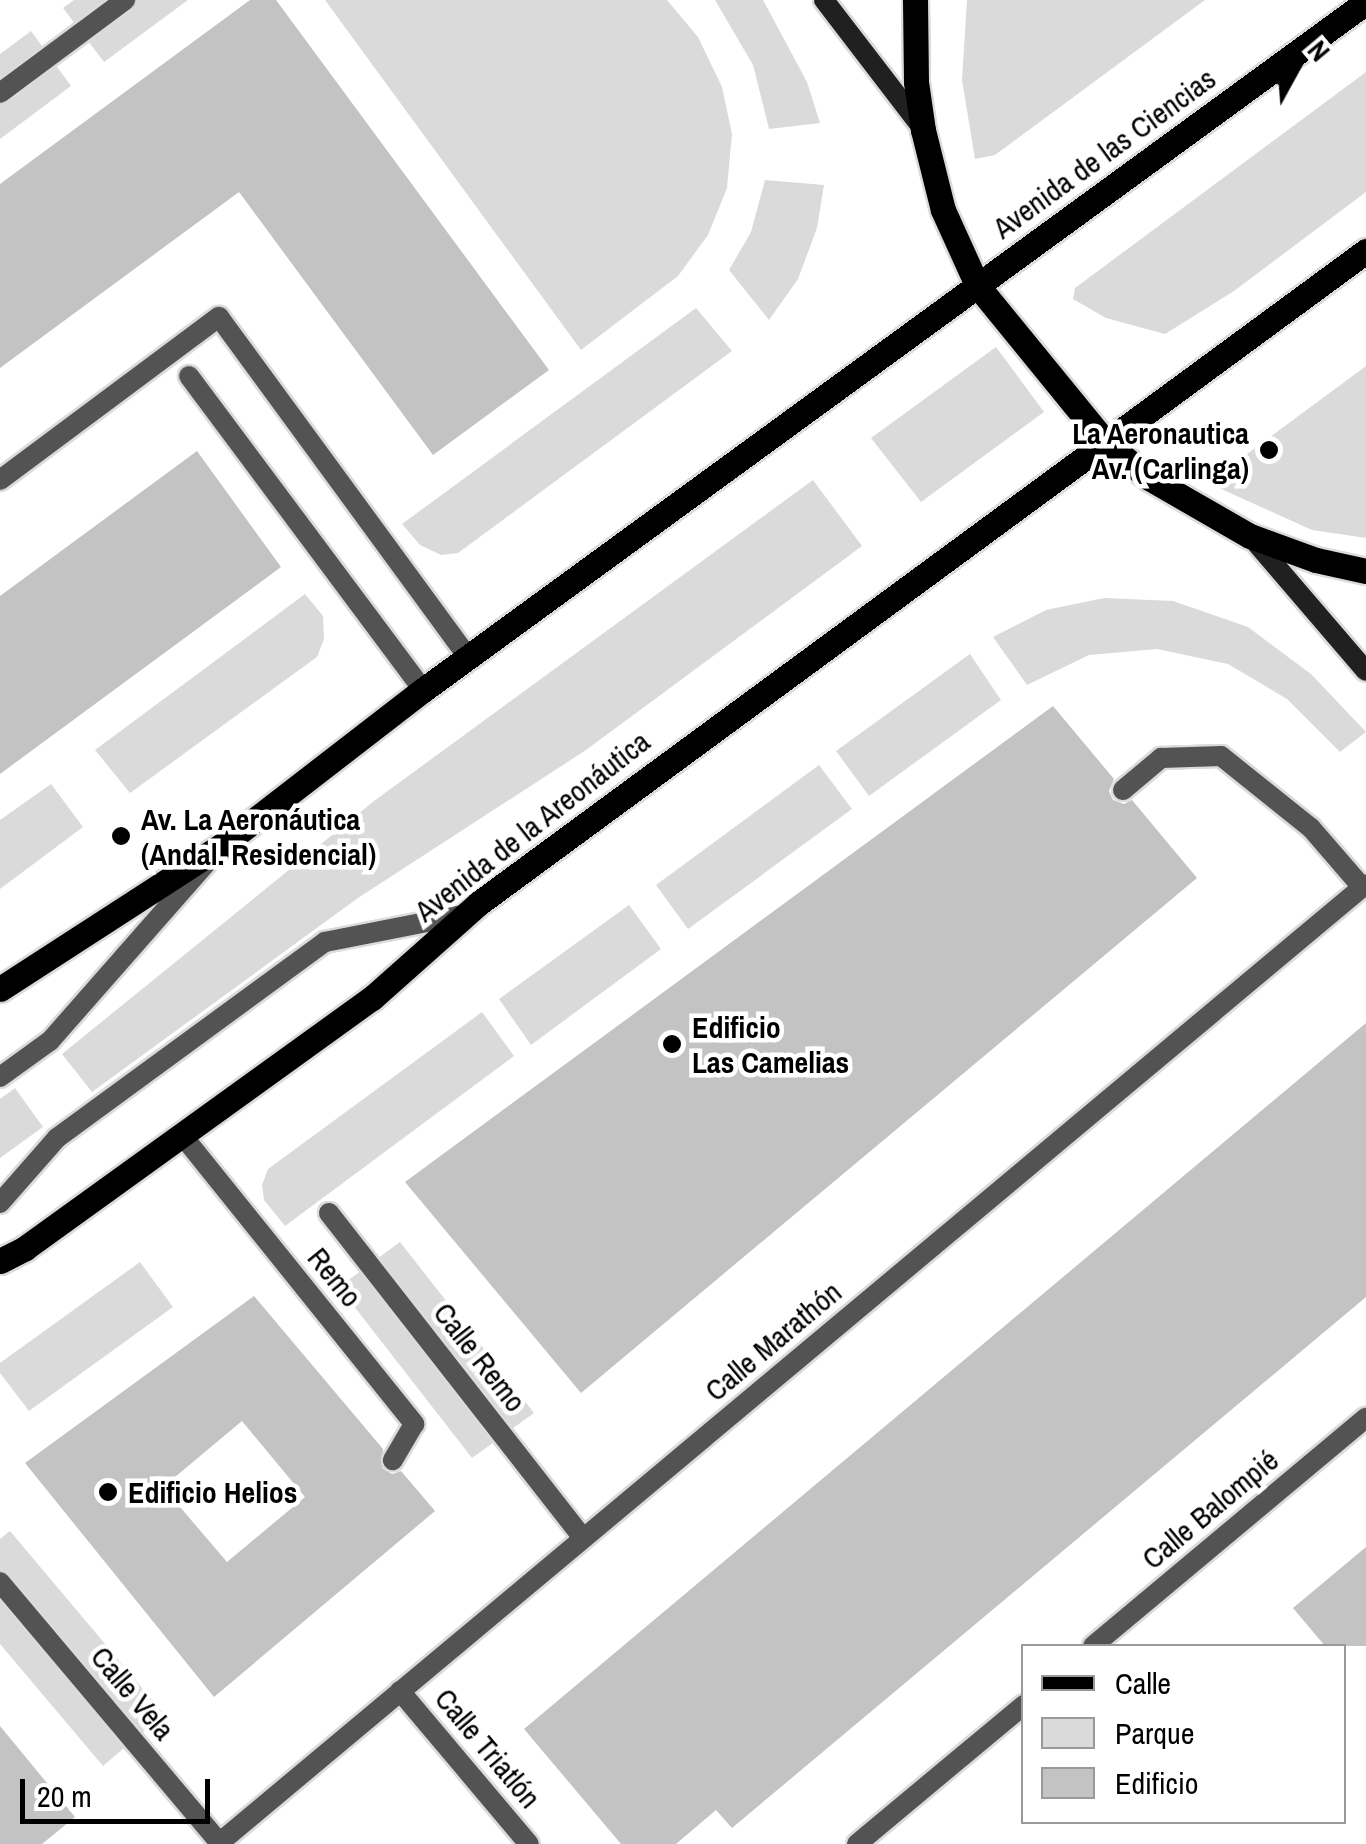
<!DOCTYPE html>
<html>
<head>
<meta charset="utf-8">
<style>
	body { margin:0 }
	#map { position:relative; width:1366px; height:1844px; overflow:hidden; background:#fff; font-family:"Archivo Narrow",sans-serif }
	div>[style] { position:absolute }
	.green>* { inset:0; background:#dadada }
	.building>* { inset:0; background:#c3c3c3 }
	.roads { filter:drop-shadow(2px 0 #dbdbdb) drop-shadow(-2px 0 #dbdbdb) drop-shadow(0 2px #dbdbdb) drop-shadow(0 -2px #dbdbdb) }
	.lane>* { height:20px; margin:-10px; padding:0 10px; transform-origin:10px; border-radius:10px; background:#535353 }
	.street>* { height:20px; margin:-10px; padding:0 10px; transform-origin:10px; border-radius:10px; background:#535353 }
	.secondary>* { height:20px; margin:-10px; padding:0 10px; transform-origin:10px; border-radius:10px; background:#202020 }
	.primary>* { height:25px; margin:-12.5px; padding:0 12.5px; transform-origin:12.5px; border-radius:12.5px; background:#000 }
	.dots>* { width:28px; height:28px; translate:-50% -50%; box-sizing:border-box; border:5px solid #fff; border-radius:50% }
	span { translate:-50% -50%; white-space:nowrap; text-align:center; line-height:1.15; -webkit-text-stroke:9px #fff; paint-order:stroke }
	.street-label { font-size:30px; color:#000 }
	.poi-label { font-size:30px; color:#000; font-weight:700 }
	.right { translate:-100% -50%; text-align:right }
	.left { translate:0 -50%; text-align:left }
	.legend { position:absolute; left:1021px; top:1644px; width:325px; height:180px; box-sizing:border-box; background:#fff; border:2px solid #999; margin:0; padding:12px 18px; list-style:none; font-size:30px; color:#000 }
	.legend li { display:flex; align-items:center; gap:20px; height:50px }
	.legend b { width:50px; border:2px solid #999 }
	.north { position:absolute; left:1246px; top:20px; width:100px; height:100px; -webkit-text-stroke:8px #fff; paint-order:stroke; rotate:50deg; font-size:28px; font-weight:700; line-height:40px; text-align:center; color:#000 }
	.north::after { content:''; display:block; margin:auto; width:35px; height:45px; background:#000; clip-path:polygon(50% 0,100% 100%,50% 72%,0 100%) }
	.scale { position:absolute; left:20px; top:1779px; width:190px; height:45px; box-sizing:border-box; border:5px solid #000; border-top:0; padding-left:12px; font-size:30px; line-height:35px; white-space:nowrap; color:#000; -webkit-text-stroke:8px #fff; paint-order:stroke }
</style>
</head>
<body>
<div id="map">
	<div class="green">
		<i style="clip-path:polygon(74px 0,188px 0,104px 62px,63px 8px)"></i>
		<i style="clip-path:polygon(325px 0,667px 0,698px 37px,722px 87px,732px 134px,727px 188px,708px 235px,678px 276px,581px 350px)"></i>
		<i style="clip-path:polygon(715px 0,763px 0,807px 82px,820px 123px,769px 129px,753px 65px)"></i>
		<i style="clip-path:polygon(967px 0,1205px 0,995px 155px,975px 159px,962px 80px)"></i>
		<i style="clip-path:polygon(31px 31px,71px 86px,0 139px,0 54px)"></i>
		<i style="clip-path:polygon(1366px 72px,1366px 192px,1234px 291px,1165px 334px,1106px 318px,1073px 299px,1075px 288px)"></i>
		<i style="clip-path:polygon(765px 180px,824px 185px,817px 228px,798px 279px,769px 320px,729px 270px,751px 232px)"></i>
		<i style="clip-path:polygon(696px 308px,732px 351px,458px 553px,441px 555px,420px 545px,402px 524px)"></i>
		<i style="clip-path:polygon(996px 347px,1044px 412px,921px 502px,871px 438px)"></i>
		<i style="clip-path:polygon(1366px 366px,1366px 538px,1312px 530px,1208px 483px)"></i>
		<i style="clip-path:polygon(813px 480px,862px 546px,586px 750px,358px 898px,92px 1092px,62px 1054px,374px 801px)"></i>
		<i style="clip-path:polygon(305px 594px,323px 616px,324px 639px,317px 657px,130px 793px,95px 750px)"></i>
		<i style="clip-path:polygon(1104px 598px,1173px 601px,1248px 627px,1311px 674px,1366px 732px,1340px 752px,1287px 699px,1228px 664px,1157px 649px,1089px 655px,1027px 685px,993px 637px,1046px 610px)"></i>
		<i style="clip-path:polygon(970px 654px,1001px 700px,869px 796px,836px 751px)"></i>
		<i style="clip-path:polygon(819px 765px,852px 809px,688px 929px,656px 885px)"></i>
		<i style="clip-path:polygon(51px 784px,83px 827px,0 889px,0 820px)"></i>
		<i style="clip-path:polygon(629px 905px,661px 949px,531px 1045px,499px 999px)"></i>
		<i style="clip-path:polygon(482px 1012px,514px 1056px,285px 1226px,264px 1200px,262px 1185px,268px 1169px)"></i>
		<i style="clip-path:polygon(15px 1088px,43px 1127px,0 1158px,0 1099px)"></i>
		<i style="clip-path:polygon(400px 1242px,534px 1413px,472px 1458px,339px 1287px)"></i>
		<i style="clip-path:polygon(140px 1262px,173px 1307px,29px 1411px,0 1373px,0 1363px)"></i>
		<i style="clip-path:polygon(10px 1531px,164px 1714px,103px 1766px,0 1644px,0 1539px)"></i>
	</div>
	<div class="building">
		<i style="clip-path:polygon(250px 0,276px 0,549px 370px,433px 455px,239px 192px,0 368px,0 184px)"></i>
		<i style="clip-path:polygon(197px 451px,281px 567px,0 774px,0 596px)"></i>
		<i style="clip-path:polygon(1053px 706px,1114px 779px,1109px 791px,1113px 800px,1124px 804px,1132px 800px,1197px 878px,581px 1393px,405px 1182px)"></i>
		<i style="clip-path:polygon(1366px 1023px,1366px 1297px,732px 1828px,716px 1810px,676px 1844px,621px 1844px,524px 1729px)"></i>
		<i style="clip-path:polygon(evenodd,254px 1296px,383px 1449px,382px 1468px,392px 1474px,401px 1471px,435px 1511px,214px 1697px,25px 1463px,254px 1296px,242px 1421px,305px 1497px,227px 1562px,163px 1487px,242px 1421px)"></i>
		<i style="clip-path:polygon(1366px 1547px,1366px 1646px,1325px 1646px,1293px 1608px)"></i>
		<i style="clip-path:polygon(0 1726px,75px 1817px,42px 1844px,0 1844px)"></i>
	</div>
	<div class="roads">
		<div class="lane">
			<i style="left:189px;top:376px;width:392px;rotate:53.3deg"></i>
			<i style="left:0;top:480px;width:273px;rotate:-36.7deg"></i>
			<i style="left:219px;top:317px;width:423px;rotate:53.8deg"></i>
			<i style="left:1123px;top:790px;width:50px;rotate:-40.1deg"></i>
			<i style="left:1161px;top:758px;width:60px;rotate:-1.9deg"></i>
			<i style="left:1221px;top:756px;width:115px;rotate:38.7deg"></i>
			<i style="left:1311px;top:828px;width:78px;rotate:49.2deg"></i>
			<i style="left:0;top:1077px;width:62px;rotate:-35.8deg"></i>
			<i style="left:50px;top:1041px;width:238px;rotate:-48.7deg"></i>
			<i style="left:182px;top:1135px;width:371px;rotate:51.2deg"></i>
			<i style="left:414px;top:1424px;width:42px;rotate:120.3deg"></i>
			<i style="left:0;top:1203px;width:86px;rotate:-48.8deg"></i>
			<i style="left:57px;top:1138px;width:332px;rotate:-36.2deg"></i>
			<i style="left:325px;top:942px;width:141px;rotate:-11.1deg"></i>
		</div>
		<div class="street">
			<i style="left:0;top:93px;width:156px;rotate:-36.6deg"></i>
			<i style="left:329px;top:1213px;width:412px;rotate:52deg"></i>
			<i style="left:0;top:1582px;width:341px;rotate:49.9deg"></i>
			<i style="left:1093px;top:1646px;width:356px;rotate:-39.9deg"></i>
			<i style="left:400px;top:1691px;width:200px;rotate:49.9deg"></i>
			<i style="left:218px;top:1844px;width:1496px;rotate:-39.9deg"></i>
			<i style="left:857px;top:1844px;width:217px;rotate:-39.8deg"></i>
		</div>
		<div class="secondary">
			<i style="left:824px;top:0;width:163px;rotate:52.5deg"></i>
			<i style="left:1252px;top:538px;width:175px;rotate:49.4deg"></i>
		</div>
		<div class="primary">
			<i style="left:915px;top:0;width:82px;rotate:89.3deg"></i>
			<i style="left:916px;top:82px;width:49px;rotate:81.7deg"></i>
			<i style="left:923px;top:130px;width:82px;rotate:76deg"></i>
			<i style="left:943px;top:210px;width:82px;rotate:65.6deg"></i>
			<i style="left:977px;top:285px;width:203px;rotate:50.8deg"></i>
			<i style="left:1105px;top:442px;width:57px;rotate:39.3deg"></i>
			<i style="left:1149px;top:478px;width:116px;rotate:29.9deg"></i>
			<i style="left:1250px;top:536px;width:70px;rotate:20deg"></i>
			<i style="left:1316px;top:560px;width:51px;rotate:12.4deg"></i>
			<i style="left:0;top:989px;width:263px;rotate:-32.9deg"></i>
			<i style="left:221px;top:846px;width:255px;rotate:-37.7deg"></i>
			<i style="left:423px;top:690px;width:1167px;rotate:-36.11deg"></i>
			<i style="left:0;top:1261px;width:28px;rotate:-27deg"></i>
			<i style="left:25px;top:1248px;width:428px;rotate:-35.8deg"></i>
			<i style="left:372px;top:998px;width:143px;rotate:-41.6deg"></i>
			<i style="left:479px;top:903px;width:1101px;rotate:-36.32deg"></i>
		</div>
	</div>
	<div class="dots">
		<i style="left:1269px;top:450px;background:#000"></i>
		<i style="left:121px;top:836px;background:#000"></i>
		<i style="left:672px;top:1044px;background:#000"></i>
		<i style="left:108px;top:1492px;background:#000"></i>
	</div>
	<div class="street-label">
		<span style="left:1104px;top:153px;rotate:-36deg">Avenida de las Ciencias</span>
		<span style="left:532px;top:826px;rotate:-38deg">Avenida de la Areonáutica</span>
		<span style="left:335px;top:1277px;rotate:51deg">Remo</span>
		<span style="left:773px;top:1341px;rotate:-40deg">Calle Marathón</span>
		<span style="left:480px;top:1357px;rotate:52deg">Calle Remo</span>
		<span style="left:1210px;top:1509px;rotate:-40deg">Calle Balompié</span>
		<span style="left:133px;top:1693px;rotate:50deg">Calle Vela</span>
		<span style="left:488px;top:1748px;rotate:50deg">Calle Triatlón</span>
	</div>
	<div class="poi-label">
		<span class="right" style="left:1249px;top:450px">La Aeronautica<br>Av. (Carlinga)</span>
		<span class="left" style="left:141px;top:836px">Av. La Aeronáutica<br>(Andal. Residencial)</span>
		<span class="left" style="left:692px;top:1044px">Edificio<br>Las Camelias</span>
		<span class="left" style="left:128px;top:1492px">Edificio Helios</span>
	</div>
	<ul class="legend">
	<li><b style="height:12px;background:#000"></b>Calle</li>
	<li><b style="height:28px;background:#dadada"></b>Parque</li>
	<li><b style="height:28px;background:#c3c3c3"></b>Edificio</li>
	</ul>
	<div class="north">N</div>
	<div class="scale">20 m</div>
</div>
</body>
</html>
